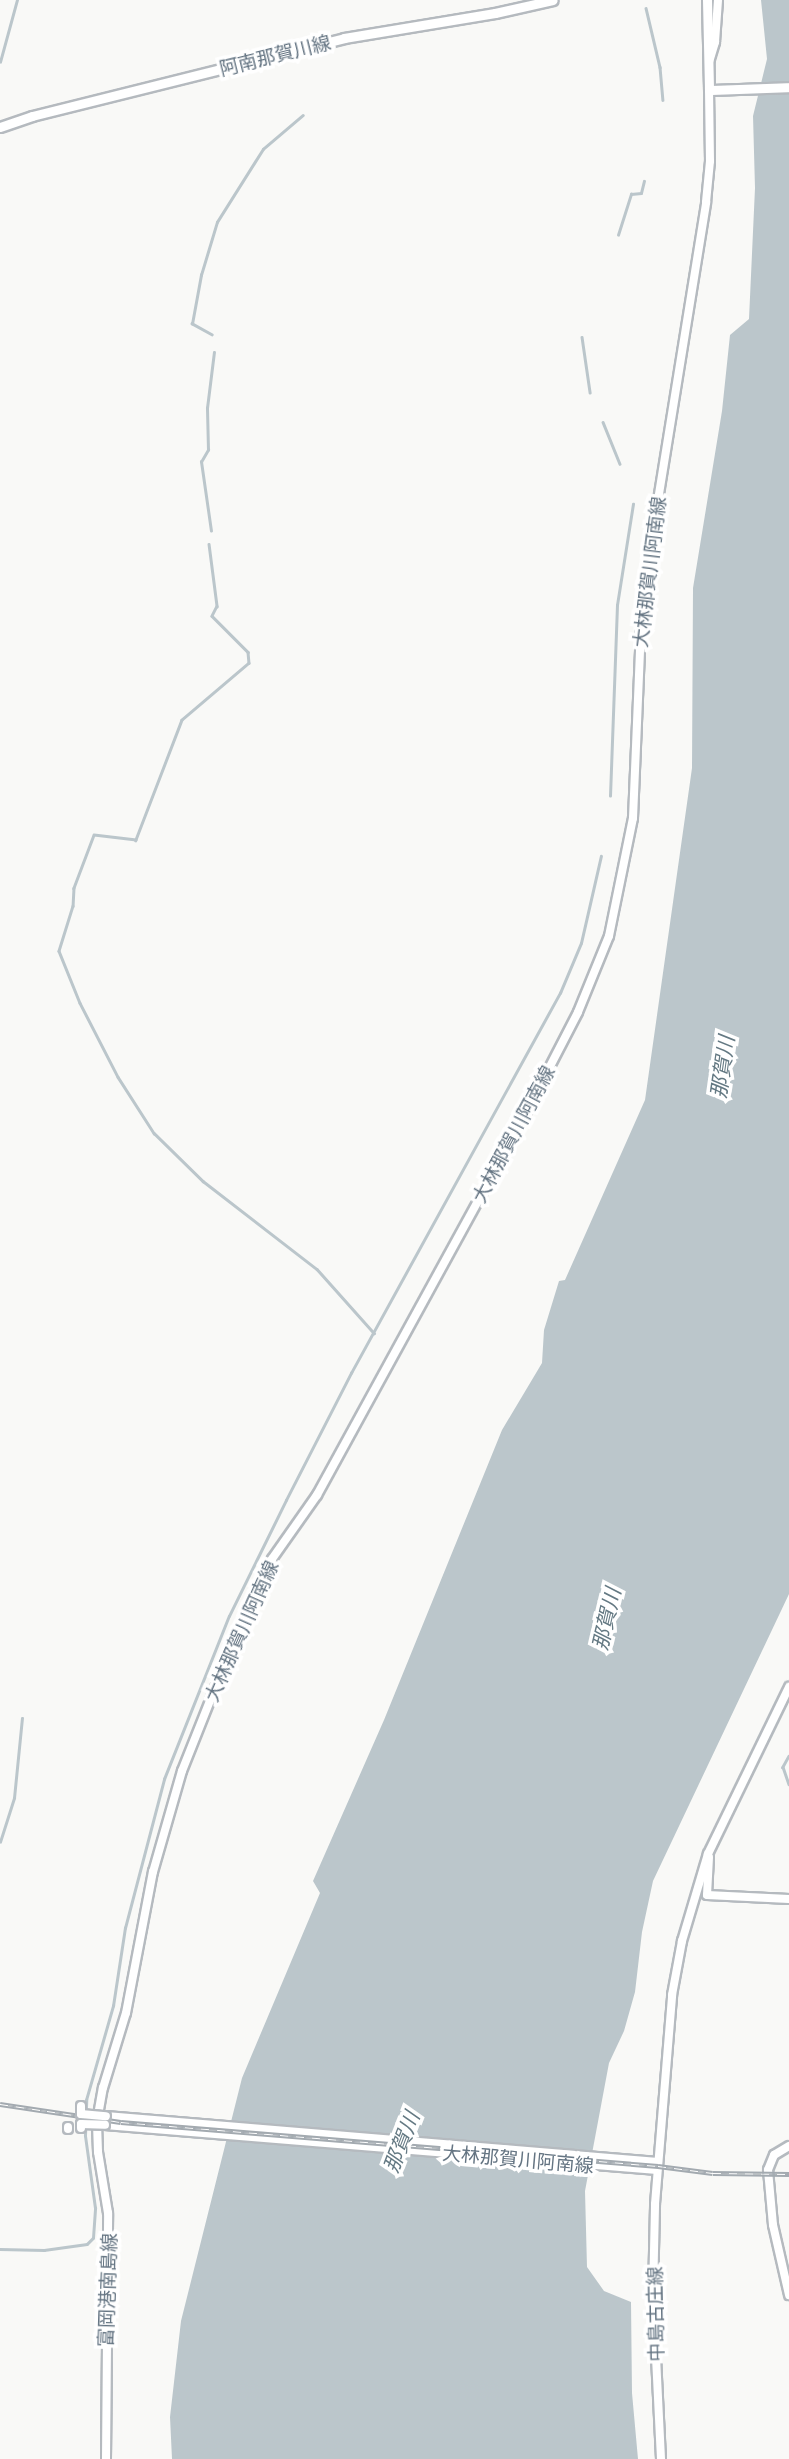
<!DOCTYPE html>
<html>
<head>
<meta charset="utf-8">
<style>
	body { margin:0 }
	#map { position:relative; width:789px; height:2459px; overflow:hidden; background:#f9f9f7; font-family:Commissioner,"Noto Sans JP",sans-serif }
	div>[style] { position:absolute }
	.water>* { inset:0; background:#bbc6cb }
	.stream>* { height:2.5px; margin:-1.25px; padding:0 1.25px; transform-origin:1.25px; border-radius:1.25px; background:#bbc6cb }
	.roads { filter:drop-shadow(2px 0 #b5babf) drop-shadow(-2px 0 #b5babf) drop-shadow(0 2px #b5babf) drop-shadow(0 -2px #b5babf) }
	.secondary>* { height:8px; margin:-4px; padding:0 4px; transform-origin:4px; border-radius:4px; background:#fff }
	.primary>* { height:9px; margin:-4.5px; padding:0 4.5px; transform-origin:4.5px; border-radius:4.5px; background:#fff }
	.rail>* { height:5px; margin-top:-2.5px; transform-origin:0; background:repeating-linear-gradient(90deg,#fff 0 8px,#a3aab0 0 16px); box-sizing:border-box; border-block:2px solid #a3aab0 }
	.bridges { filter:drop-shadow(2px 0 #b5babf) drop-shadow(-2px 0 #b5babf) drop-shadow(0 2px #b5babf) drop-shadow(0 -2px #b5babf) }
	.secondary-bridge>* { height:8px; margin:-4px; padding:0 4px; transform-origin:4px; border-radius:4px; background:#fff }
	span { translate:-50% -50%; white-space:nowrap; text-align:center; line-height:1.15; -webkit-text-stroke:7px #fff; paint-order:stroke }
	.street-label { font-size:19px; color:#647482 }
	.water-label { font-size:21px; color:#647983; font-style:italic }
</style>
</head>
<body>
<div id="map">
	<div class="water">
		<i style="clip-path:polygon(761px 0,789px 0,789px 1594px,653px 1881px,642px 1932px,635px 1992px,624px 2031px,609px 2063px,585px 2191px,587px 2267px,604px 2291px,631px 2302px,632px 2393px,638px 2459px,172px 2459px,170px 2417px,181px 2321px,242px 2078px,320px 1893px,313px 1881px,384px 1720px,502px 1430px,542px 1363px,544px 1330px,559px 1281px,565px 1280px,645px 1100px,692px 768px,693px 588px,722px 411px,730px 335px,749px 319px,755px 188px,753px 116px,767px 59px)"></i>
	</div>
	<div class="stream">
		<i style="left:646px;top:8px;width:61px;rotate:76.7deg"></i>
		<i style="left:660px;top:67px;width:33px;rotate:85deg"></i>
		<i style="left:0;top:62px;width:64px;rotate:-74.7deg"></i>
		<i style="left:618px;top:235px;width:43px;rotate:-72.4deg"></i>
		<i style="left:631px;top:194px;width:10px;rotate:-6deg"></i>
		<i style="left:641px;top:193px;width:12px;rotate:-76deg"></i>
		<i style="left:212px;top:335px;width:23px;rotate:-151deg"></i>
		<i style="left:192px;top:324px;width:50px;rotate:-79.6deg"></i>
		<i style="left:201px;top:275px;width:55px;rotate:-73.2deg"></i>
		<i style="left:217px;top:222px;width:86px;rotate:-57.8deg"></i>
		<i style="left:263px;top:149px;width:52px;rotate:-40.4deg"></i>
		<i style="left:582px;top:337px;width:56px;rotate:81.7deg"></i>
		<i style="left:603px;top:422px;width:45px;rotate:68deg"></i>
		<i style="left:211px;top:531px;width:70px;rotate:-98.2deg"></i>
		<i style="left:201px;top:462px;width:14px;rotate:-60deg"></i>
		<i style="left:208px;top:450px;width:42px;rotate:-91.4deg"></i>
		<i style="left:207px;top:408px;width:56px;rotate:-82.9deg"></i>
		<i style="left:209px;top:544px;width:63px;rotate:82.6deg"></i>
		<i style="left:217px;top:606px;width:11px;rotate:117deg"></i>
		<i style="left:212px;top:616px;width:51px;rotate:45deg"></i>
		<i style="left:248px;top:652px;width:11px;rotate:85deg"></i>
		<i style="left:249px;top:663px;width:88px;rotate:139.6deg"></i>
		<i style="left:182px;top:720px;width:129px;rotate:111deg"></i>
		<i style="left:136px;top:840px;width:42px;rotate:-173.2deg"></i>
		<i style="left:94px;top:835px;width:57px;rotate:110.7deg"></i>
		<i style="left:74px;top:888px;width:18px;rotate:93deg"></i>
		<i style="left:73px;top:906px;width:47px;rotate:107.3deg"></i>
		<i style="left:59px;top:951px;width:56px;rotate:68deg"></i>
		<i style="left:80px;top:1003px;width:83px;rotate:62.8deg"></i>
		<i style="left:118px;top:1077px;width:67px;rotate:57.3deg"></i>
		<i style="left:154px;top:1133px;width:69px;rotate:44.4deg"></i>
		<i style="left:203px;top:1181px;width:144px;rotate:37.7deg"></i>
		<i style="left:317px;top:1269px;width:86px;rotate:48.3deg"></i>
		<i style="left:610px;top:796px;width:191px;rotate:-87.9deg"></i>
		<i style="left:617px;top:605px;width:102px;rotate:-81deg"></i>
		<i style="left:789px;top:1756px;width:13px;rotate:119deg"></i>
		<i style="left:783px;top:1767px;width:18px;rotate:71deg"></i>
		<i style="left:0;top:1842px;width:46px;rotate:-72.3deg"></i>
		<i style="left:14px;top:1798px;width:80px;rotate:-84.3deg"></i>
		<i style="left:0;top:2249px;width:44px;rotate:1.3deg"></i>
		<i style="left:44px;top:2250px;width:43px;rotate:-7.9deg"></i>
		<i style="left:87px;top:2244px;width:8px;rotate:-45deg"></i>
		<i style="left:93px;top:2238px;width:30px;rotate:-86deg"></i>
		<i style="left:95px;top:2208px;width:73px;rotate:-97.9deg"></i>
		<i style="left:85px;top:2136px;width:36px;rotate:-88deg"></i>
		<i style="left:86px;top:2100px;width:98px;rotate:-74deg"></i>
		<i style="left:113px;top:2006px;width:79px;rotate:-81.3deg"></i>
		<i style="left:125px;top:1928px;width:154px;rotate:-75.3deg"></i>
		<i style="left:164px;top:1779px;width:175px;rotate:-68.3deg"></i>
		<i style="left:229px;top:1616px;width:129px;rotate:-63.8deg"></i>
		<i style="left:286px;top:1500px;width:143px;rotate:-62.9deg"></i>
		<i style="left:351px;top:1373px;width:434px;rotate:-61.2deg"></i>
		<i style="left:560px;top:993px;width:54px;rotate:-67.2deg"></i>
		<i style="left:581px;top:943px;width:89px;rotate:-77.1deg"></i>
	</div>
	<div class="roads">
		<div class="secondary">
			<i style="left:709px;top:62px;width:21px;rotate:-73deg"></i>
			<i style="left:715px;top:42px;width:42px;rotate:-85.9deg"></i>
			<i style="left:709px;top:1857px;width:38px;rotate:93deg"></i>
			<i style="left:707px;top:1895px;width:82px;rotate:2.8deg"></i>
			<i style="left:106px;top:2116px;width:554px;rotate:4.76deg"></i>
			<i style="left:105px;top:2125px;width:554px;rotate:4.66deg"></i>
			<i style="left:68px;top:2129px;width:2px;rotate:-90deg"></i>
			<i style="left:789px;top:2146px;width:17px;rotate:149deg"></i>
			<i style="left:774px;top:2155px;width:16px;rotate:112deg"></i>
			<i style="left:768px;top:2170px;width:55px;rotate:84.8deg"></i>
			<i style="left:773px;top:2225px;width:72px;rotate:77.1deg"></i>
			<i style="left:106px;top:2459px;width:246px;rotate:-89.5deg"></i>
			<i style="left:108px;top:2213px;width:62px;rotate:-99.3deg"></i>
			<i style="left:98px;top:2152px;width:31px;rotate:-92deg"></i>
			<i style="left:97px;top:2121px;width:34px;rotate:-80deg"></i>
			<i style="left:103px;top:2088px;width:78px;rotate:-73deg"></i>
			<i style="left:126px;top:2013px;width:144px;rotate:-79.2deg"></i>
			<i style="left:153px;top:1872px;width:105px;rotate:-74deg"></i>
			<i style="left:182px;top:1771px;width:111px;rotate:-68.3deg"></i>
			<i style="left:223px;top:1668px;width:120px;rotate:-65.8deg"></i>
			<i style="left:272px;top:1559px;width:78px;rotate:-54.9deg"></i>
			<i style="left:317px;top:1495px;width:438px;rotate:-61.3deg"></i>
			<i style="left:527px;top:1111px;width:111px;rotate:-62.7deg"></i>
			<i style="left:578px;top:1012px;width:82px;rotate:-67.8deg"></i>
			<i style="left:609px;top:936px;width:120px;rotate:-78.5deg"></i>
			<i style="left:633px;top:818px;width:219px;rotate:-87.6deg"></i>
			<i style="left:642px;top:599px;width:402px;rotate:-80.8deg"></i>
			<i style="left:706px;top:202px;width:41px;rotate:-84.4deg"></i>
			<i style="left:710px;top:161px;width:71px;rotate:-90.8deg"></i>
			<i style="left:661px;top:2459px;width:164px;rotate:-92.8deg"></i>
			<i style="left:653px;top:2295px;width:91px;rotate:-88.7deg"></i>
			<i style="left:655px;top:2204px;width:210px;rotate:-85.3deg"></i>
			<i style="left:672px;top:1995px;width:55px;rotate:-79.5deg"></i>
			<i style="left:682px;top:1941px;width:91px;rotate:-73.4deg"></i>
			<i style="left:708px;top:1854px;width:186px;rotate:-64.1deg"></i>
		</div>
		<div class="primary">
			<i style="left:707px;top:0;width:90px;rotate:88.7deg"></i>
			<i style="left:709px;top:90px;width:80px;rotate:-2.1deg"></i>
			<i style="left:0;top:127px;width:34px;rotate:-19deg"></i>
			<i style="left:32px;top:116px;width:322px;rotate:-14deg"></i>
			<i style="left:344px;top:38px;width:153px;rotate:-9.4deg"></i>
			<i style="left:495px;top:13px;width:59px;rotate:-12.6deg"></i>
		</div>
	</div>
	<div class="rail">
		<i style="left:0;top:2104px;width:122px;rotate:8.5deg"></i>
		<i style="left:121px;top:2122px;width:539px;rotate:4.68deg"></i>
		<i style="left:658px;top:2166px;width:55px;rotate:7.3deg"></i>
		<i style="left:713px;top:2173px;width:76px;rotate:0.8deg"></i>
	</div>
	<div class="bridges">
		<div class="secondary-bridge">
			<i style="left:81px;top:2106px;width:8px;rotate:90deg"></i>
			<i style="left:81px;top:2114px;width:25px;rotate:5deg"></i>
			<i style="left:81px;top:2128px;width:4px;rotate:-90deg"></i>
			<i style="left:81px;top:2124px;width:24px;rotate:2deg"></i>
		</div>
	</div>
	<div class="street-label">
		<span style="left:275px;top:55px;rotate:-14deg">阿南那賀川線</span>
		<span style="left:649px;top:572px;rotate:-83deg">大林那賀川阿南線</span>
		<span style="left:513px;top:1134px;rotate:-62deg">大林那賀川阿南線</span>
		<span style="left:241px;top:1631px;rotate:-66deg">大林那賀川阿南線</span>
		<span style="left:518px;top:2159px;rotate:5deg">大林那賀川阿南線</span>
		<span style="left:107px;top:2290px;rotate:-88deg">富岡港南島線</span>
		<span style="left:655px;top:2314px;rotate:-91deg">中島古庄線</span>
	</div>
	<div class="water-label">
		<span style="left:722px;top:1067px;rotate:-82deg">那賀川</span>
		<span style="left:606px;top:1619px;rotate:-77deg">那賀川</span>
		<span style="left:401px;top:2142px;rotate:-69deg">那賀川</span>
	</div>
</div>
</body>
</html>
